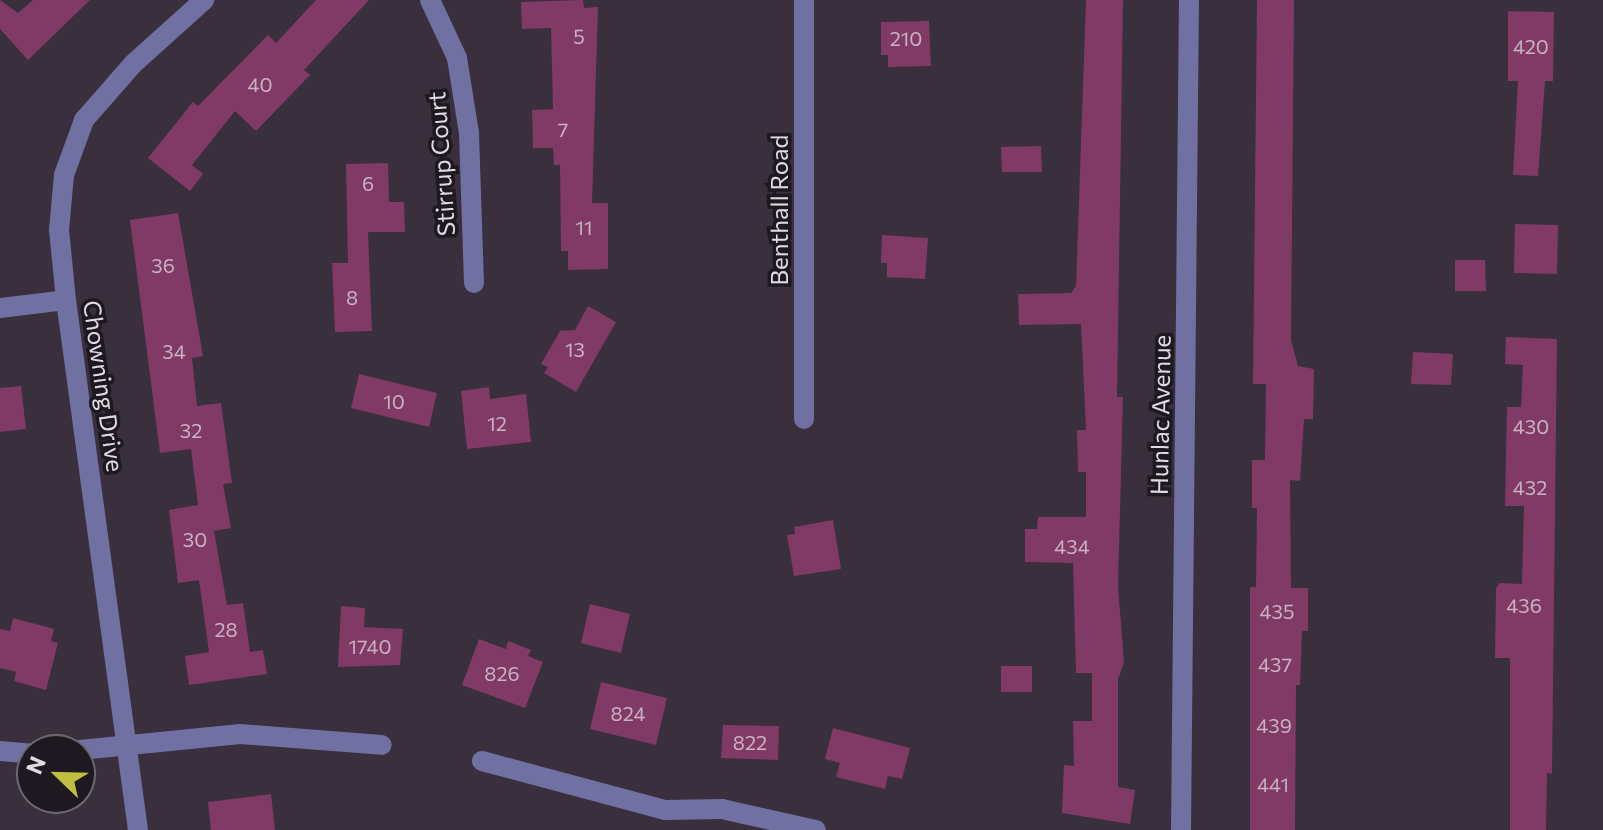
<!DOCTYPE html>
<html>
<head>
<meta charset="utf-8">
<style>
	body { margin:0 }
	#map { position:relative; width:1603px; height:830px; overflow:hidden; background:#392f3d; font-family:Commissioner,sans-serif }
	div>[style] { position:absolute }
	.building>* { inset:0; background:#813a65 }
	.minor>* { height:20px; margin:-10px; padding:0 10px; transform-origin:10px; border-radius:10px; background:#7070a2 }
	span { translate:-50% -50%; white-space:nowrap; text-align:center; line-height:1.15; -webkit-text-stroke:7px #1e1920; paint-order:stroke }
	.number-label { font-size:20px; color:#c8b2c4 }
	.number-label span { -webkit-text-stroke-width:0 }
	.street-label { font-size:24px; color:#e0dae3 }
	.north { position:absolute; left:16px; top:734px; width:80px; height:80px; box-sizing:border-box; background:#1e1920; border:2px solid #6c666e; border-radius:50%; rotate:293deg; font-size:22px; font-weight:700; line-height:32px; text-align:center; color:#e0dae3 }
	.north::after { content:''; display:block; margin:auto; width:28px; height:36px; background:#c0be40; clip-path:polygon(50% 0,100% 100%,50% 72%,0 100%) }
</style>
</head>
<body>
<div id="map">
	<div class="building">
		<i style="clip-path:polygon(0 0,18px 13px,33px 0,90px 0,28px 60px,0 29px)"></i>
		<i style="clip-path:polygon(316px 0,369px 0,304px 70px,310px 75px,256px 131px,235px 111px,192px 165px,203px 174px,190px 191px,148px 158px,193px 102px,198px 106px,268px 35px,276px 43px)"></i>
		<i style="clip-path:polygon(583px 0,584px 8px,598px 7px,592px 203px,608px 203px,608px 269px,568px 270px,568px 251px,561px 251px,560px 165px,554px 165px,553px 148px,533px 148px,532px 110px,553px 109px,551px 28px,522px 29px,521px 2px)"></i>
		<i style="clip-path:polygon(1086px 0,1123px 0,1117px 397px,1123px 397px,1118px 586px,1124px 663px,1118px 679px,1118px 787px,1135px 790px,1130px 824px,1062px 813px,1064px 765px,1074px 766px,1073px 721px,1092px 721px,1092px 673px,1076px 673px,1073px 563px,1025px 562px,1025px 529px,1037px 529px,1038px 517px,1086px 517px,1086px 472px,1078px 472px,1077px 430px,1086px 430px,1081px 324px,1019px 325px,1018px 294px,1071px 293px,1076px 286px)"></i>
		<i style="clip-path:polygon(1257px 0,1294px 0,1291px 340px,1298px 366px,1314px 369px,1313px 419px,1304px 419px,1300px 481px,1290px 480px,1291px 588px,1308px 588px,1308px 631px,1302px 631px,1300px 685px,1296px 685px,1295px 830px,1250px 830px,1250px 587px,1256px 587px,1257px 508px,1252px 508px,1252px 460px,1265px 460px,1266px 384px,1253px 384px)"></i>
		<i style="clip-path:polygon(1508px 11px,1554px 12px,1553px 81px,1545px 81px,1538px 176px,1513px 175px,1518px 81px,1508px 81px)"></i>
		<i style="clip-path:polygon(929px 21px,931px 66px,888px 67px,888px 55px,881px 55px,881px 22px)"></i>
		<i style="clip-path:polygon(1041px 146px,1042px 172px,1002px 172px,1001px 147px)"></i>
		<i style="clip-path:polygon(388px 163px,389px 202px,404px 202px,405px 232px,368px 232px,372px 331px,335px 332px,332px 263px,348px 263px,346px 164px)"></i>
		<i style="clip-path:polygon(178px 213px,203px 356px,192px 358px,197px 406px,221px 403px,232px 483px,223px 484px,231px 528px,214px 531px,227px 605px,243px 603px,250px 652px,263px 650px,267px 674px,189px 685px,185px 656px,209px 652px,199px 580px,178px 583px,169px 510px,198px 505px,191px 449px,160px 453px,130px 220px)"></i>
		<i style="clip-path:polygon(1515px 224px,1558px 225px,1557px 274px,1514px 273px)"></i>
		<i style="clip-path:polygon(882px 235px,928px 238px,925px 279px,887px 277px,887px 263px,881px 263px)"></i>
		<i style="clip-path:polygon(1455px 260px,1485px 260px,1486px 291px,1455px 291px)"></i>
		<i style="clip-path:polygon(588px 306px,616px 322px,576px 392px,544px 373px,548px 367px,541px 364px,560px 331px,575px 330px)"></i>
		<i style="clip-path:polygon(1506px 337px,1557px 339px,1552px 774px,1547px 773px,1546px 830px,1510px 830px,1510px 658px,1495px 658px,1496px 588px,1500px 583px,1522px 584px,1524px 506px,1505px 506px,1507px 407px,1521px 407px,1523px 365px,1505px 364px)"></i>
		<i style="clip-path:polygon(1413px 352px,1453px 354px,1451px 385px,1411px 384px)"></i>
		<i style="clip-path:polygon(359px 374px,437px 393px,429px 427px,351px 408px)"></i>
		<i style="clip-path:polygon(21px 386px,26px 429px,0 432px,0 388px)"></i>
		<i style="clip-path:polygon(489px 387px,490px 399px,526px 394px,531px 442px,467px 449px,461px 391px)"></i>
		<i style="clip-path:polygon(833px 520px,841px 569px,794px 576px,787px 535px,795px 534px,794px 527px)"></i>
		<i style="clip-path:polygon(590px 604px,630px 614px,621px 653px,581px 643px)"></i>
		<i style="clip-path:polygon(341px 606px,365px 608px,364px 627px,403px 629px,400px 665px,338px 667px)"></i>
		<i style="clip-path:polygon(13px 618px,54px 629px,51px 641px,58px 643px,46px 690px,14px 681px,16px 672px,0 668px,0 629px,10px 631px)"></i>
		<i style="clip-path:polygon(479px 639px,506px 649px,508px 641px,531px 650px,528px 656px,543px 662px,525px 708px,462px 685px)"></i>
		<i style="clip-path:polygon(1001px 666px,1032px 666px,1032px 692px,1001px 692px)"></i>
		<i style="clip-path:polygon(601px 682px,667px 698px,656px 745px,590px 729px)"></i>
		<i style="clip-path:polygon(723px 725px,779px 726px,778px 760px,721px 758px)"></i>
		<i style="clip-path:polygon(833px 728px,910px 748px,902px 779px,888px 776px,885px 789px,836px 777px,840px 763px,825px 759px)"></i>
		<i style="clip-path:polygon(271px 794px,275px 830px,211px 830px,208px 802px)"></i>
	</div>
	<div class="minor">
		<i style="left:430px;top:0;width:64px;rotate:65deg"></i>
		<i style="left:457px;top:58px;width:76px;rotate:80.9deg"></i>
		<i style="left:469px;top:133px;width:150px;rotate:88.1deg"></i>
		<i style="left:0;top:308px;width:66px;rotate:-6.9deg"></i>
		<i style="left:804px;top:419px;width:419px;rotate:-90deg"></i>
		<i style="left:80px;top:750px;width:161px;rotate:-5.7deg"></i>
		<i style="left:240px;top:734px;width:142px;rotate:4.4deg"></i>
		<i style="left:0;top:751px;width:32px;rotate:5deg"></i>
		<i style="left:482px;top:761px;width:189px;rotate:15deg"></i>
		<i style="left:665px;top:810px;width:57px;rotate:-1deg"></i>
		<i style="left:722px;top:809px;width:96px;rotate:12.6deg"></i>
		<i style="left:138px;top:830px;width:535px;rotate:-97.74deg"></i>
		<i style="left:66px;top:300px;width:70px;rotate:-95.7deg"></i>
		<i style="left:59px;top:230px;width:55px;rotate:-84.8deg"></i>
		<i style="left:64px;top:175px;width:59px;rotate:-70deg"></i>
		<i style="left:84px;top:120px;width:74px;rotate:-48.8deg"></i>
		<i style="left:133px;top:64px;width:96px;rotate:-42deg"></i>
		<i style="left:1181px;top:830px;width:830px;rotate:-89.45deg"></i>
	</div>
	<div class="number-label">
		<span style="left:579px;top:36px">5</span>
		<span style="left:906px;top:38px">210</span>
		<span style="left:1531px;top:46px">420</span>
		<span style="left:260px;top:84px">40</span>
		<span style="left:563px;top:129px">7</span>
		<span style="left:368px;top:183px">6</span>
		<span style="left:584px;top:227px">11</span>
		<span style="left:163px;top:265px">36</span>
		<span style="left:352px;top:297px">8</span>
		<span style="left:575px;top:349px">13</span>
		<span style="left:174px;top:351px">34</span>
		<span style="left:394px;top:401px">10</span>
		<span style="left:497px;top:423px">12</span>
		<span style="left:1531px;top:426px">430</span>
		<span style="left:191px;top:430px">32</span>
		<span style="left:1530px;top:487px">432</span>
		<span style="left:195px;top:539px">30</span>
		<span style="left:1072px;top:546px">434</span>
		<span style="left:1524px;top:605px">436</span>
		<span style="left:1277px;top:611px">435</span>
		<span style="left:226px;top:629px">28</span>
		<span style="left:370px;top:646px">1740</span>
		<span style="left:1275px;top:664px">437</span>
		<span style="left:502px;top:673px">826</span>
		<span style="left:628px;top:713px">824</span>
		<span style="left:1274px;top:725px">439</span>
		<span style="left:750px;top:742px">822</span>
		<span style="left:1273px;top:784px">441</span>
	</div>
	<div class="street-label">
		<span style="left:441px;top:164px;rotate:-94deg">Stirrup Court</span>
		<span style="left:779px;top:210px;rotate:-90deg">Benthall Road</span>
		<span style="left:104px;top:386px;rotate:82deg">Chowning Drive</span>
		<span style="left:1160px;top:415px;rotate:-89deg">Hunlac Avenue</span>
	</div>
	<div class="north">N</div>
</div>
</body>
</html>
